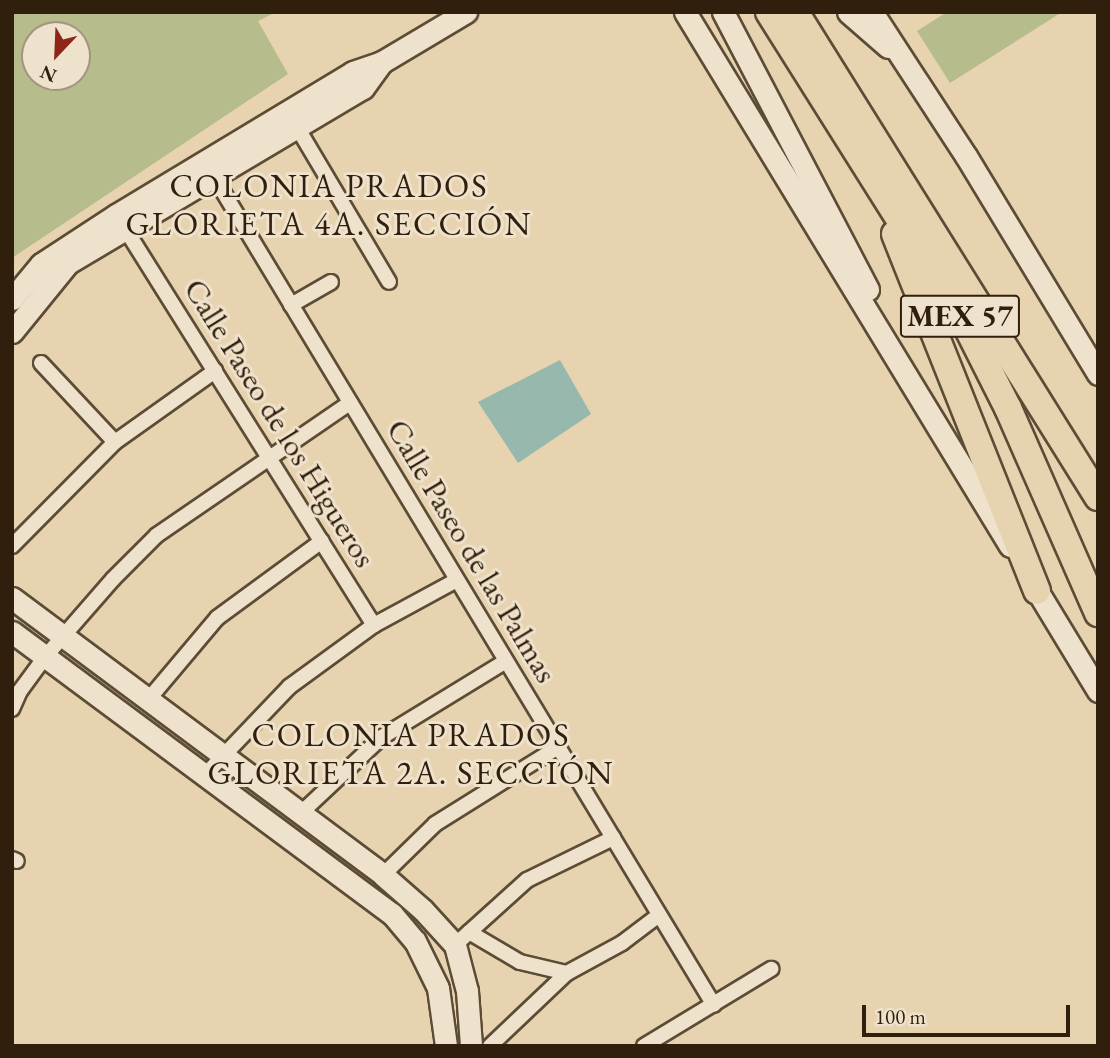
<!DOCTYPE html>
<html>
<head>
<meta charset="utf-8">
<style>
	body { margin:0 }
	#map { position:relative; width:1110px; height:1058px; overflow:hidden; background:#e7d3b0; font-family:"EB Garamond",serif }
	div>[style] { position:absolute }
	.green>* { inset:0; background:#b6bc8b }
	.water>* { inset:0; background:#97b8ac }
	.roads { filter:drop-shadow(2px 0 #5d4c35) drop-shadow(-2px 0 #5d4c35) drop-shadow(0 2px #5d4c35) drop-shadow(0 -2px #5d4c35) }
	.street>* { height:14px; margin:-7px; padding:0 7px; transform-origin:7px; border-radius:7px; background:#efe2cc }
	.secondary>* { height:21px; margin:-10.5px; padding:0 10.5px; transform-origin:10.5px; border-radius:10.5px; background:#efe2cc }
	.highway>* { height:26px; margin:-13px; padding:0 13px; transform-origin:13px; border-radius:13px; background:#e7d3b0 }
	span { translate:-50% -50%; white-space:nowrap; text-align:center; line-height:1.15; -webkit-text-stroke:6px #efe2cc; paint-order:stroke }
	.shield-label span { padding:2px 5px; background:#efe2cc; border:2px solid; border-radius:5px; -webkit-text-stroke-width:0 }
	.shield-label { font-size:30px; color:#2f1f0c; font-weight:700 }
	.street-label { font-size:32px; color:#2f1f0c }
	.neighbourhood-label { font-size:33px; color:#2f1f0c; letter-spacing:2px }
	.frame { position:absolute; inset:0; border:14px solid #2f1f0c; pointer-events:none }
	.north { position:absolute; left:21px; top:21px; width:70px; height:70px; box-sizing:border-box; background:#efe2cc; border:2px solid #a2947f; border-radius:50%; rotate:203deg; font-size:19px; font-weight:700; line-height:28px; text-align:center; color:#2f1f0c }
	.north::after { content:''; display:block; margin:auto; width:24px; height:32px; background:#8f2418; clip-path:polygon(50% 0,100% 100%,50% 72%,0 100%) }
	.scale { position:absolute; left:862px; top:1005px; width:208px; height:32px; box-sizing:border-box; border:4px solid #2f1f0c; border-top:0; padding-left:9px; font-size:21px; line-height:24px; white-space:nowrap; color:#2f1f0c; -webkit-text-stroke:5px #efe2cc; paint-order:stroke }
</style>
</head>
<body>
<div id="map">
	<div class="green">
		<i style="clip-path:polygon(evenodd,12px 12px,276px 12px,258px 21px,288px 74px,12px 258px,12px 12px,35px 35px,77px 35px,77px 77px,35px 77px,35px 35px)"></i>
		<i style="clip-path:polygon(947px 12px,1062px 12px,950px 83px,917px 31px)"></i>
	</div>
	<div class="water">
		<i style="clip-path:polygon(560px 360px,591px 414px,518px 463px,478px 402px)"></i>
	</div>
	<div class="roads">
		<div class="street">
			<i style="left:297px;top:127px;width:180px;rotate:59.3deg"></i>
			<i style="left:210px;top:170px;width:975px;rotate:58.89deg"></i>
			<i style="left:121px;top:222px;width:476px;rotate:57.9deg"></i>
			<i style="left:291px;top:305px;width:46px;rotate:-29.9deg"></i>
			<i style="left:41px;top:363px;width:108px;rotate:46.9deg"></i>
			<i style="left:12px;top:546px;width:146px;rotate:-45.3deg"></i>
			<i style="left:115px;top:442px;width:123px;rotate:-35.4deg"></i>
			<i style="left:148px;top:700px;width:107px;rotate:-49.9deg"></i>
			<i style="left:217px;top:618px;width:130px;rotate:-36.3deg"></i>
			<i style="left:12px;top:709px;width:20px;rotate:-66deg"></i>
			<i style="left:20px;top:691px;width:42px;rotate:-53.7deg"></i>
			<i style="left:45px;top:657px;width:103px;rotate:-48.9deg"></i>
			<i style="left:113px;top:579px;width:62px;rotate:-45deg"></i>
			<i style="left:157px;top:535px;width:234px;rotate:-34.4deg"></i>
			<i style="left:205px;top:775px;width:122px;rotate:-46.3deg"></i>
			<i style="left:289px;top:687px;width:105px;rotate:-36.1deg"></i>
			<i style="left:374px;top:625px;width:94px;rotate:-28.5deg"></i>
			<i style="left:301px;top:813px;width:111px;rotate:-43.2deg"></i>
			<i style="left:382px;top:737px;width:145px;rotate:-31.5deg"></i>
			<i style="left:12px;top:859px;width:5px;rotate:22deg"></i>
			<i style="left:383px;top:875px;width:73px;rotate:-44.4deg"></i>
			<i style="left:435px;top:824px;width:145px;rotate:-32deg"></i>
			<i style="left:469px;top:932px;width:59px;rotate:30.5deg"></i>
			<i style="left:520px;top:962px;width:48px;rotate:13.2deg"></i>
			<i style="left:455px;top:945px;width:97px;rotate:-42.1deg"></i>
			<i style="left:527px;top:880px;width:96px;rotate:-26deg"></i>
			<i style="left:490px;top:1046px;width:106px;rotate:-43.5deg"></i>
			<i style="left:567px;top:973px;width:63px;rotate:-28.6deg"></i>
			<i style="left:622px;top:943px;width:46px;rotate:-37.1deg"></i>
			<i style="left:644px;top:1046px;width:149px;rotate:-31.2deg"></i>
		</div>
		<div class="secondary">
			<i style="left:685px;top:12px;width:625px;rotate:58.67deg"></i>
			<i style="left:723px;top:12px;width:313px;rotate:62.4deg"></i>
			<i style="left:848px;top:12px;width:53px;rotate:41.2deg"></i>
			<i style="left:872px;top:12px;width:172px;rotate:56.9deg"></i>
			<i style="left:966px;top:156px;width:255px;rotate:58.8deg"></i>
			<i style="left:12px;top:299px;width:45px;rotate:-50.4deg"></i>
			<i style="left:41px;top:264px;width:90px;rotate:-33.2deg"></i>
			<i style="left:116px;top:215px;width:277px;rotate:-31.1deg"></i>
			<i style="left:353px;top:72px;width:31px;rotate:-19deg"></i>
			<i style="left:382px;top:62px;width:98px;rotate:-30.8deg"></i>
			<i style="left:12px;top:332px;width:89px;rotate:-50.9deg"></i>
			<i style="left:68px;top:263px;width:343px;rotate:-30.7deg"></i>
			<i style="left:363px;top:88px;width:32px;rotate:-54deg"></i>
			<i style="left:1030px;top:579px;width:131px;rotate:58.7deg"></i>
			<i style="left:12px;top:598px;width:463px;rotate:36.7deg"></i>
			<i style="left:383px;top:875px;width:53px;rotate:41.2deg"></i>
			<i style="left:423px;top:910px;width:47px;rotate:47.6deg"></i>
			<i style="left:455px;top:945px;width:48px;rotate:75.4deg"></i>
			<i style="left:467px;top:991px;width:55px;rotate:85.8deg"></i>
			<i style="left:12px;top:632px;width:473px;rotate:36.6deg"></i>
			<i style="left:392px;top:914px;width:35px;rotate:50deg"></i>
			<i style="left:415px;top:941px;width:52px;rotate:63.9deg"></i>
			<i style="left:438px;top:988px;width:59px;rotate:82.1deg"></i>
		</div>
		<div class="highway">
			<i style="left:769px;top:12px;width:370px;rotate:57.8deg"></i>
			<i style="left:966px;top:325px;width:93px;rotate:63.2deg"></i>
			<i style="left:1008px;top:408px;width:224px;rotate:66.3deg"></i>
			<i style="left:795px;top:12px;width:572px;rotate:58.01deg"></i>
			<i style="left:895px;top:234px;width:384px;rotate:68.3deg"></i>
		</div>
	</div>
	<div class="shield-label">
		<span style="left:960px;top:316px">MEX 57</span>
	</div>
	<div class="street-label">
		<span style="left:280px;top:423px;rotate:58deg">Calle Paseo de los Higueros</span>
		<span style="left:472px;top:551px;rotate:59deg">Calle Paseo de las Palmas</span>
	</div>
	<div class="neighbourhood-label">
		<span style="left:329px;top:205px">COLONIA PRADOS<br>GLORIETA 4A. SECCIÓN</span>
		<span style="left:411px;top:754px">COLONIA PRADOS<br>GLORIETA 2A. SECCIÓN</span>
	</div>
	<div class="frame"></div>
	<div class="north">N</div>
	<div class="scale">100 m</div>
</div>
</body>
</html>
